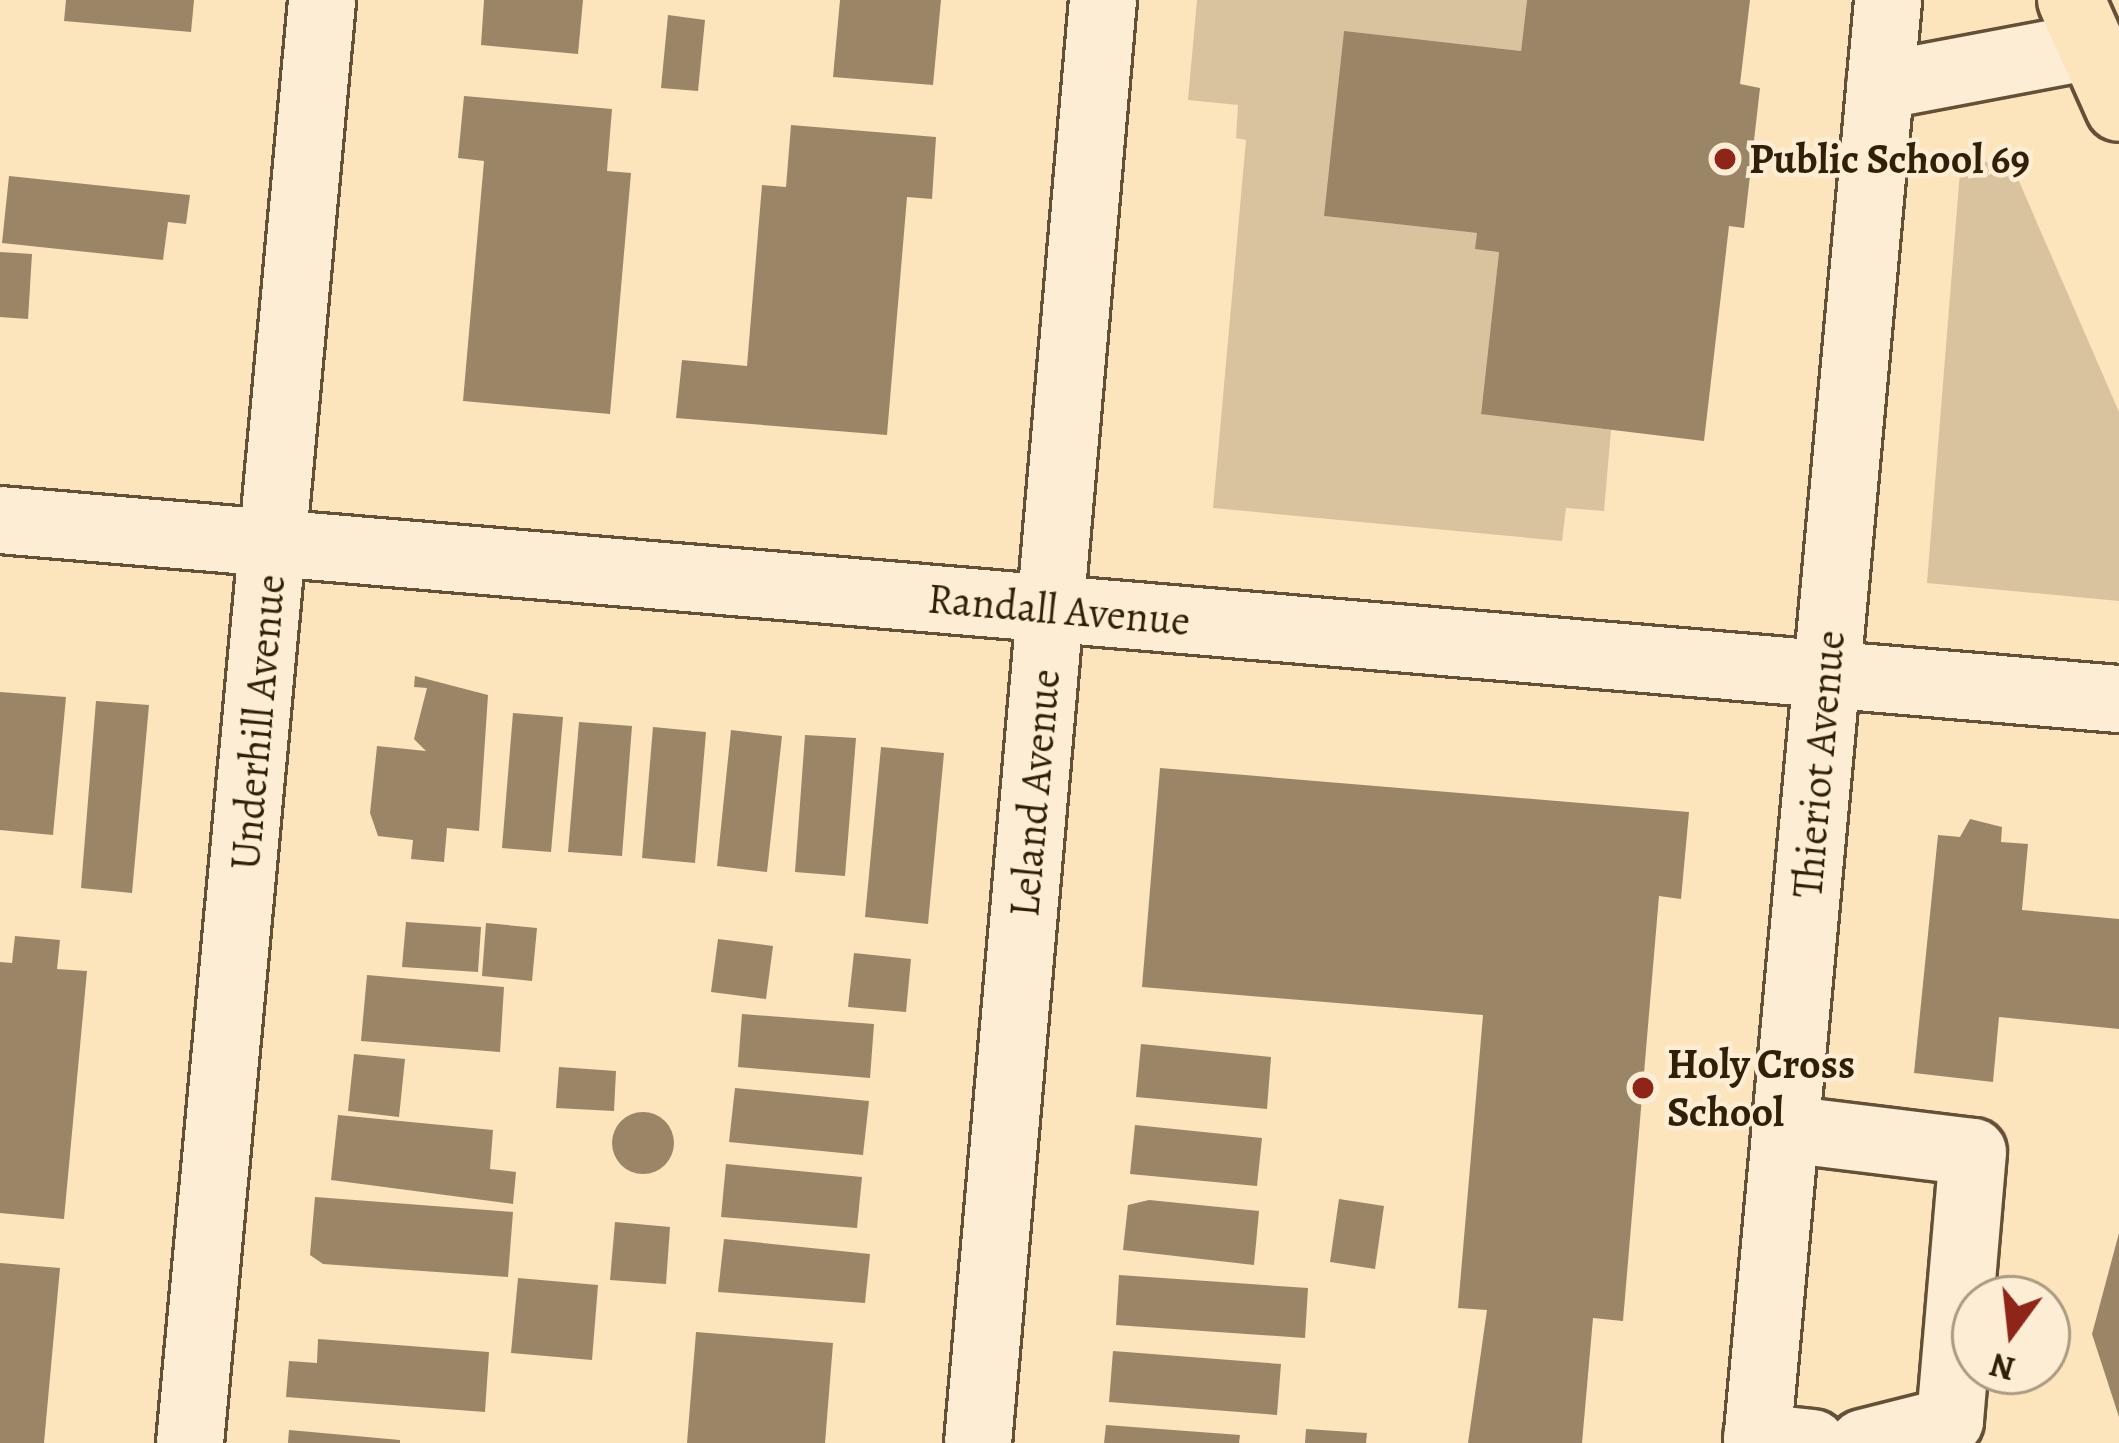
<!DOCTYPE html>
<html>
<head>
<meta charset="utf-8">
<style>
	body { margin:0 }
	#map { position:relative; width:2119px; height:1443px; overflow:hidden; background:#fce4bd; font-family:Alegreya,serif }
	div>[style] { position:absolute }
	.green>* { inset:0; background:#d9c39f }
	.building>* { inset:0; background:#9b8567 }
	.round { border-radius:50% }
	.roads { filter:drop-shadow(3px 0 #645037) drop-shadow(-3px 0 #645037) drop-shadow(0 3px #645037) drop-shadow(0 -3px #645037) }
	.minor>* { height:66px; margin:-33px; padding:0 33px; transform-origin:33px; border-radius:33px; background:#fdedd4 }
	.major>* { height:66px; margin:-33px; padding:0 33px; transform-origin:33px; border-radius:33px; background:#fce4bd }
	.dots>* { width:33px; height:33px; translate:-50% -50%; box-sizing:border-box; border:6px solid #fdedd4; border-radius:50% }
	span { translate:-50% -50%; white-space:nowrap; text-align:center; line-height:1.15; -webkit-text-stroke:9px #fdedd4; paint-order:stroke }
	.poi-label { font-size:42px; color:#311f0a; font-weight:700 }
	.left { translate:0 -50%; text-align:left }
	.street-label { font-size:42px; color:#311f0a }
	.north { position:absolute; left:1951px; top:1275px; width:120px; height:120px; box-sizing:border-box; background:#fdedd4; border:3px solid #ab9b83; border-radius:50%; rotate:195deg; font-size:33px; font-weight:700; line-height:48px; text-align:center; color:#311f0a }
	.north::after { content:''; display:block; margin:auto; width:42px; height:54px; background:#8f2418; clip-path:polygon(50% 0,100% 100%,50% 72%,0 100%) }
</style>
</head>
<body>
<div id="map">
	<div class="green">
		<i style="clip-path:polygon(1197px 0,1527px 0,1521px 51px,1344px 32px,1325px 216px,1477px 233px,1499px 252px,1481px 413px,1611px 430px,1604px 511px,1566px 508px,1562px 541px,1213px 508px,1246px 140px,1236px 138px,1238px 105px,1188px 100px)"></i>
		<i style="clip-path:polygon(1961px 159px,2012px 165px,2119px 412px,2119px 601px,1927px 583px)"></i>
	</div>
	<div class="building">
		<i style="clip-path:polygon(66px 0,194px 0,191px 32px,64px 21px)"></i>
		<i style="clip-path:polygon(484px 0,583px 0,578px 54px,481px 45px)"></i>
		<i style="clip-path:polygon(840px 0,941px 0,933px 85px,833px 77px)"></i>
		<i style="clip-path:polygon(1527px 0,1750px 0,1740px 84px,1760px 88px,1744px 228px,1729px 226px,1704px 441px,1481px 414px,1499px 252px,1475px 249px,1477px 233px,1324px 216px,1344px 31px,1521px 51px)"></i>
		<i style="clip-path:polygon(668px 15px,705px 20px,698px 91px,661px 88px)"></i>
		<i style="clip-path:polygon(464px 96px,612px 109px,607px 171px,631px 173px,610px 414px,463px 401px,484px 161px,458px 158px)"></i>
		<i style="clip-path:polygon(791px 125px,936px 137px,932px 199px,907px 197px,887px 435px,676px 418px,682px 360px,747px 366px,762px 185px,786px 187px)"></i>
		<i style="clip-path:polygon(9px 176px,190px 195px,186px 224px,168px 222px,163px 260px,2px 243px)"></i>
		<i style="clip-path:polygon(0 252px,32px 254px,28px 319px,0 317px)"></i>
		<i style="clip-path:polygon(415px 676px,488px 695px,479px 831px,447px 828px,444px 862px,411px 859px,413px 840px,378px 836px,370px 813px,377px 746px,426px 751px,414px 739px,427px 688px,414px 687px)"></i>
		<i style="clip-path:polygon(0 692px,66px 697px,53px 835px,0 830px)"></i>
		<i style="clip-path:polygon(96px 701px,149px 705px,132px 893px,81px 888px)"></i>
		<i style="clip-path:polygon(513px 713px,563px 717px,551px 852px,502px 848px)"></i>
		<i style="clip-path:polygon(579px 722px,632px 726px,622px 856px,568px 852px)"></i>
		<i style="clip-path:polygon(653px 727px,706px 732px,695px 863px,642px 858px)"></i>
		<i style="clip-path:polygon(731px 730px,782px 736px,767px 872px,717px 866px)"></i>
		<i style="clip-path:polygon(805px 735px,856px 738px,845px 876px,795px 872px)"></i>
		<i style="clip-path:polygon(881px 747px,944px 753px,928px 924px,865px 917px)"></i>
		<i style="clip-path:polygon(1160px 768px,1689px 812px,1681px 899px,1659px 896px,1623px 1321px,1593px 1318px,1582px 1443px,1468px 1443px,1487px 1310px,1458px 1308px,1483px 1015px,1142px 987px)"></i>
		<i style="clip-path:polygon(1970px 819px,2002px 827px,2001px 842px,2028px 844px,2022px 910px,2119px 919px,2119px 1029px,1999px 1017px,1993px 1082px,1914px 1073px,1938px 835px,1960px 837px)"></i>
		<i style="clip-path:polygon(406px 922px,481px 927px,478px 972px,402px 967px)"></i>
		<i style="clip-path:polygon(486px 923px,537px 928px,532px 981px,482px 976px)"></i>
		<i style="clip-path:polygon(15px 936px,60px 940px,57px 969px,87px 971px,64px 1219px,0 1213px,0 962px,12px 963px)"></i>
		<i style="clip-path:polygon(718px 939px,773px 946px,766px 999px,711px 992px)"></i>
		<i style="clip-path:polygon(854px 953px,911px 959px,906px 1012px,848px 1007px)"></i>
		<i style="clip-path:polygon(367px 975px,504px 987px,500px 1052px,361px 1041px)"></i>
		<i style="clip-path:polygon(742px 1014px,874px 1024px,870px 1078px,738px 1067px)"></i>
		<i style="clip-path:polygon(1141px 1044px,1271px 1057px,1267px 1109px,1136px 1097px)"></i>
		<i style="clip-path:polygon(354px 1054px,405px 1059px,399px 1117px,348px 1111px)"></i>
		<i style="clip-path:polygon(559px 1067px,616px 1071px,614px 1111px,556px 1108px)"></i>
		<i style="clip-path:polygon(735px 1088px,869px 1101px,863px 1155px,729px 1142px)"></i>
		<i class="round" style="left:612px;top:1112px;width:62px;height:62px"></i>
		<i style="clip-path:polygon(338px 1115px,493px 1130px,490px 1169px,516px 1172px,513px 1204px,331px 1180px)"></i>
		<i style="clip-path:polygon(1135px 1125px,1262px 1138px,1257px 1186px,1130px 1174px)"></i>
		<i style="clip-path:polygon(726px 1164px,862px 1177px,857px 1228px,721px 1217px)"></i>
		<i style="clip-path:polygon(315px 1197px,513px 1212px,508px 1277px,323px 1264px,310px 1255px)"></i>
		<i style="clip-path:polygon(1339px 1199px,1384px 1206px,1375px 1269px,1330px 1262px)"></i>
		<i style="clip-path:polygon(1149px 1200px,1259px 1211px,1254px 1265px,1123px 1250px,1128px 1205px)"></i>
		<i style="clip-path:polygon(615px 1222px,670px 1227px,666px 1284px,610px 1280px)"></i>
		<i style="clip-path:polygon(2119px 1233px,2119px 1417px,2092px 1334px)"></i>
		<i style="clip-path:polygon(724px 1239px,870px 1254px,865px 1303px,718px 1292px)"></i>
		<i style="clip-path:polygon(0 1263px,60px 1268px,44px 1443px,0 1443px)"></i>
		<i style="clip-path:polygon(1119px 1275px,1308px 1288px,1305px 1338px,1116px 1325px)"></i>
		<i style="clip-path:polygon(518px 1278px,598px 1285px,592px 1360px,511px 1353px)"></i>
		<i style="clip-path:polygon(696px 1332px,833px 1343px,825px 1443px,687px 1443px)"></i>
		<i style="clip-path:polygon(318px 1339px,489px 1352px,485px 1412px,286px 1397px,289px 1361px,317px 1363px)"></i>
		<i style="clip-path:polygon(1113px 1351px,1281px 1364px,1277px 1415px,1109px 1402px)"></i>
		<i style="clip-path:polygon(1106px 1425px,1240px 1435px,1239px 1443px,1104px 1443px)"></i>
		<i style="clip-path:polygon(1306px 1429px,1367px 1433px,1366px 1443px,1305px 1443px)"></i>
		<i style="clip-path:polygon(289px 1430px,400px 1440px,400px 1443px,288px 1443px)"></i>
	</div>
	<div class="roads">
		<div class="minor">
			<i style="left:1880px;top:86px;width:216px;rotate:-10.7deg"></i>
			<i style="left:0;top:520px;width:2127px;rotate:4.83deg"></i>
			<i style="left:1786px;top:1129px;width:188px;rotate:7deg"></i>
			<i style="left:1973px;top:1152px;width:270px;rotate:94.9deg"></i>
			<i style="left:1950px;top:1421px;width:90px;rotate:165.8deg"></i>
			<i style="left:1757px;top:1437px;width:56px;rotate:6.1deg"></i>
			<i style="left:190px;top:1443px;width:1449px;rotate:-84.77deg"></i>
			<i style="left:978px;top:1443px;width:1448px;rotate:-85.05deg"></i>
			<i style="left:1757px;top:1443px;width:1449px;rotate:-84.81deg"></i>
		</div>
		<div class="major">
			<i style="left:2071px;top:0;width:118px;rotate:66deg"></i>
		</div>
	</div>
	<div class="dots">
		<i style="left:1725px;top:159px;background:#8f2418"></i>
		<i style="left:1643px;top:1088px;background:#8f2418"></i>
	</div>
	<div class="poi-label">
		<span class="left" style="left:1749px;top:159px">Public School 69</span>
		<span class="left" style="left:1667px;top:1088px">Holy Cross<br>School</span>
	</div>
	<div class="street-label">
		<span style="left:1059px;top:610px;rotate:5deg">Randall Avenue</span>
		<span style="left:258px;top:722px;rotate:-85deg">Underhill Avenue</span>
		<span style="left:1819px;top:764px;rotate:-85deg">Thieriot Avenue</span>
		<span style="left:1035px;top:793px;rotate:-85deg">Leland Avenue</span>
	</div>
	<div class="north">N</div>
</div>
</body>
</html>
